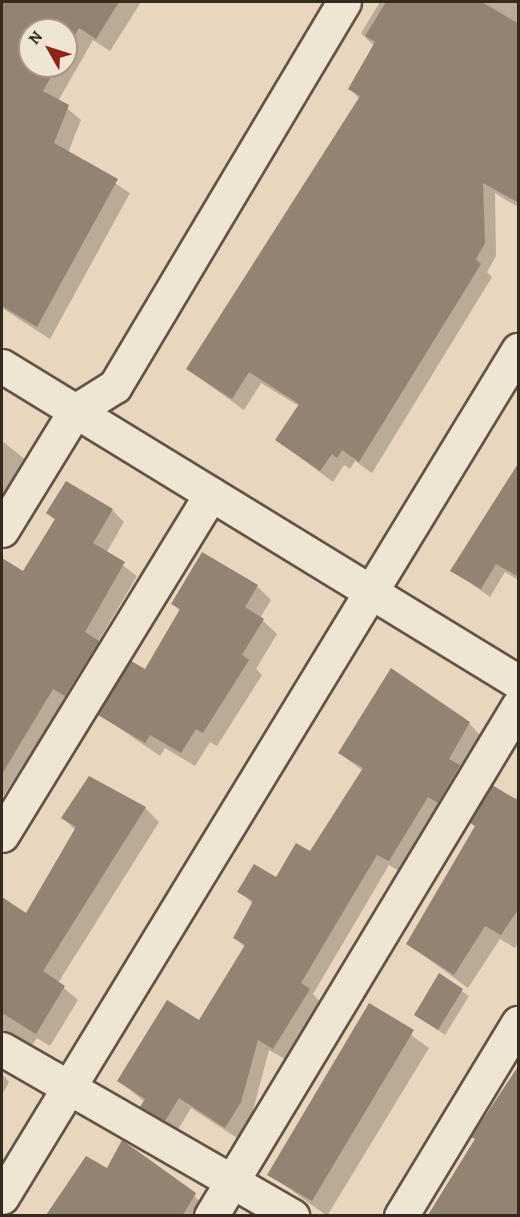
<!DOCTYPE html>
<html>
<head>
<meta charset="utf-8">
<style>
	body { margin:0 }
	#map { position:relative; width:520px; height:1217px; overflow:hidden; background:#e8d6bf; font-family:Alegreya,serif }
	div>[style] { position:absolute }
	.shadow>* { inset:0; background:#0003 }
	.building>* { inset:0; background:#938372 }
	.roads { filter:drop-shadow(2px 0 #625446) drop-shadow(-2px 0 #625446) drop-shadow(0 2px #625446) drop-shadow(0 -2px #625446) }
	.minor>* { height:33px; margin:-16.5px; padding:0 16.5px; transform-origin:16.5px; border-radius:16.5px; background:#f0e4d5 }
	span { translate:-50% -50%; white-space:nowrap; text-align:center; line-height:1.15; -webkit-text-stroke:4.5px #f0e4d5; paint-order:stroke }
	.frame { position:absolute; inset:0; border:3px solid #36291e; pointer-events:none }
	.north { position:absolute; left:18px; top:18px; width:60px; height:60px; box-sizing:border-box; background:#f0e4d5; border:2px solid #a6998c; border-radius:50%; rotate:309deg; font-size:16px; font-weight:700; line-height:24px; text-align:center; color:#36291e }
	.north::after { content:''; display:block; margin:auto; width:21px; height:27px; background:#8f2418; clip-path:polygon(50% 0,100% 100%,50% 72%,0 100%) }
</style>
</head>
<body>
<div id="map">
	<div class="shadow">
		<i style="clip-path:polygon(evenodd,2px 2px,141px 2px,110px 51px,93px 40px,58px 101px,81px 120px,68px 153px,130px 193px,50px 339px,2px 308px,2px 2px,30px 30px,66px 30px,66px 66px,30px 66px,30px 30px)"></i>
		<i style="clip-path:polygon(380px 2px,518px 2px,518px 207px,495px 193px,496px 256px,487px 272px,492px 277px,372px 473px,355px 461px,350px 469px,344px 465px,333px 482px,277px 440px,299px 406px,261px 383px,244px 410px,187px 369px,360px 99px,350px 89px,373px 45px,361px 33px)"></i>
		<i style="clip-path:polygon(2px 433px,2px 441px,26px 460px,2px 505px)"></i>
		<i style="clip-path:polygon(518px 465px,518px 580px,505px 572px,490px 597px,452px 570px)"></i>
		<i style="clip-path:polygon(112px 510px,124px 522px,106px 553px,137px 576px,98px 642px,110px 654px,66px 701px,2px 798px,2px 567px,5px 561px,23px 573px,55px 520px,48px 513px)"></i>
		<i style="clip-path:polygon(257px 586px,271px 600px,260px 618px,277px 634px,256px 669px,262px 675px,217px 746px,210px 742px,195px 766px,165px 748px,160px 756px,100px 715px,145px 672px,181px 612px,173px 604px)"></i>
		<i style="clip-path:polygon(469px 723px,480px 735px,401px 872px,389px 865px,313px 994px,320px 1002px,285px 1059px,269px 1050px,252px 1114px,237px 1138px,191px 1108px,177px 1131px,154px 1118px,142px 1107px,145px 1102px,119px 1081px,199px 1023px,245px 948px,235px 937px,253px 904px,239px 891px,276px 880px,310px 853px,363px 771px,339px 753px)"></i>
		<i style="clip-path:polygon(89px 778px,145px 808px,159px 822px,58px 983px,78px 1000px,50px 1046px,37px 1038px,30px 1048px,2px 1051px,2px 899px,27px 915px,76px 831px,63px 818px)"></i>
		<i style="clip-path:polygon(518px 795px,518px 943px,515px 948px,500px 939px,468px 988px,408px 944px)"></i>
		<i style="clip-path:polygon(439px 976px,469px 996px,445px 1035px,415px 1014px)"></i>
		<i style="clip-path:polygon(370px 1005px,429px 1048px,327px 1216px,269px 1174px)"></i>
		<i style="clip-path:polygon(518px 1068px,518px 1216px,429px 1216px)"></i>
		<i style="clip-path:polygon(2px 1074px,9px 1082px,2px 1095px)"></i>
		<i style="clip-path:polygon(86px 1158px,107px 1170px,190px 1191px,202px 1204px,195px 1216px,48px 1216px)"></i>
	</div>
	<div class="building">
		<i style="clip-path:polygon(2px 2px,119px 2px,96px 39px,79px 28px,66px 51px,66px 30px,30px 30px,30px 66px,57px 66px,43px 91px,69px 105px,54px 143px,118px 179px,37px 327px,2px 306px)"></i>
		<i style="clip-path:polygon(386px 2px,482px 2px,519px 24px,519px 203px,483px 183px,485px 243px,476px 259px,481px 264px,359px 462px,342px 450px,337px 458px,332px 454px,320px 471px,275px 440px,299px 404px,249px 372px,232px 399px,186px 369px,360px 96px,348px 89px,375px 42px,365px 36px)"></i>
		<i style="clip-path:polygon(519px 462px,519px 577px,496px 564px,481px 589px,450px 571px)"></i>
		<i style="clip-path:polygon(66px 481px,113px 509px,93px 543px,125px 562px,85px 632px,99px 641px,65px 696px,53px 689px,2px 774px,2px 558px,23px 571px,55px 519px,46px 513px)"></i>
		<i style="clip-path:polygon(202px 552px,258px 585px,245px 607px,264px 619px,242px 655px,249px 660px,203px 733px,196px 729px,181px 753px,150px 735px,145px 743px,98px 715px,131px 661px,145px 669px,180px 609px,171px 604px)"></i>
		<i style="clip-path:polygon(391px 668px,470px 722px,449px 759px,460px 765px,438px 803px,428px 797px,389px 861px,377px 855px,301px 983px,310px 989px,273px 1049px,258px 1040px,241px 1102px,225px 1128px,179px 1098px,165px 1121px,140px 1107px,145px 1099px,117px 1081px,167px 1000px,199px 1020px,245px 945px,233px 938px,253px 901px,237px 892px,254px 864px,276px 877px,296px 843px,310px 851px,363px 768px,338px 753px)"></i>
		<i style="clip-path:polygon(89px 776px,146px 807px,43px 971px,65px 986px,36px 1034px,2px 1013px,2px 897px,26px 913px,76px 827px,61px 818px)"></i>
		<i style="clip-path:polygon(492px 785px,519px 801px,519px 908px,501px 935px,485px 926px,454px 975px,406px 944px,475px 826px,470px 823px)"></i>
		<i style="clip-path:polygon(439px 973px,463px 989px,438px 1030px,414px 1015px)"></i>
		<i style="clip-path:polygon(369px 1003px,414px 1030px,312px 1201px,267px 1175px)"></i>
		<i style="clip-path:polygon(519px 1065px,519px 1215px,428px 1215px,475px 1139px,471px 1137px)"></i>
		<i style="clip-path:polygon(122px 1140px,196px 1193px,183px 1215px,46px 1215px,86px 1156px,107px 1168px)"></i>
	</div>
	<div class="roads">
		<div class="minor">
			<i style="left:2px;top:366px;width:605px;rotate:31.48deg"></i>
			<i style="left:2px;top:530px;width:140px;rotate:-58.5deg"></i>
			<i style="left:75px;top:411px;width:47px;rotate:-32deg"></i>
			<i style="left:115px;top:386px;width:447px;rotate:-59.2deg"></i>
			<i style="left:2px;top:835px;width:400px;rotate:-58.5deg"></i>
			<i style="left:2px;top:1049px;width:335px;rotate:29.9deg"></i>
			<i style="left:2px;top:1197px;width:992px;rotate:-58.65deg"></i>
			<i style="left:211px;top:1216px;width:595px;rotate:-58.95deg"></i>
			<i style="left:401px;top:1216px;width:226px;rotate:-58.8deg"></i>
		</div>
	</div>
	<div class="frame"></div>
	<div class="north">N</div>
</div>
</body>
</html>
